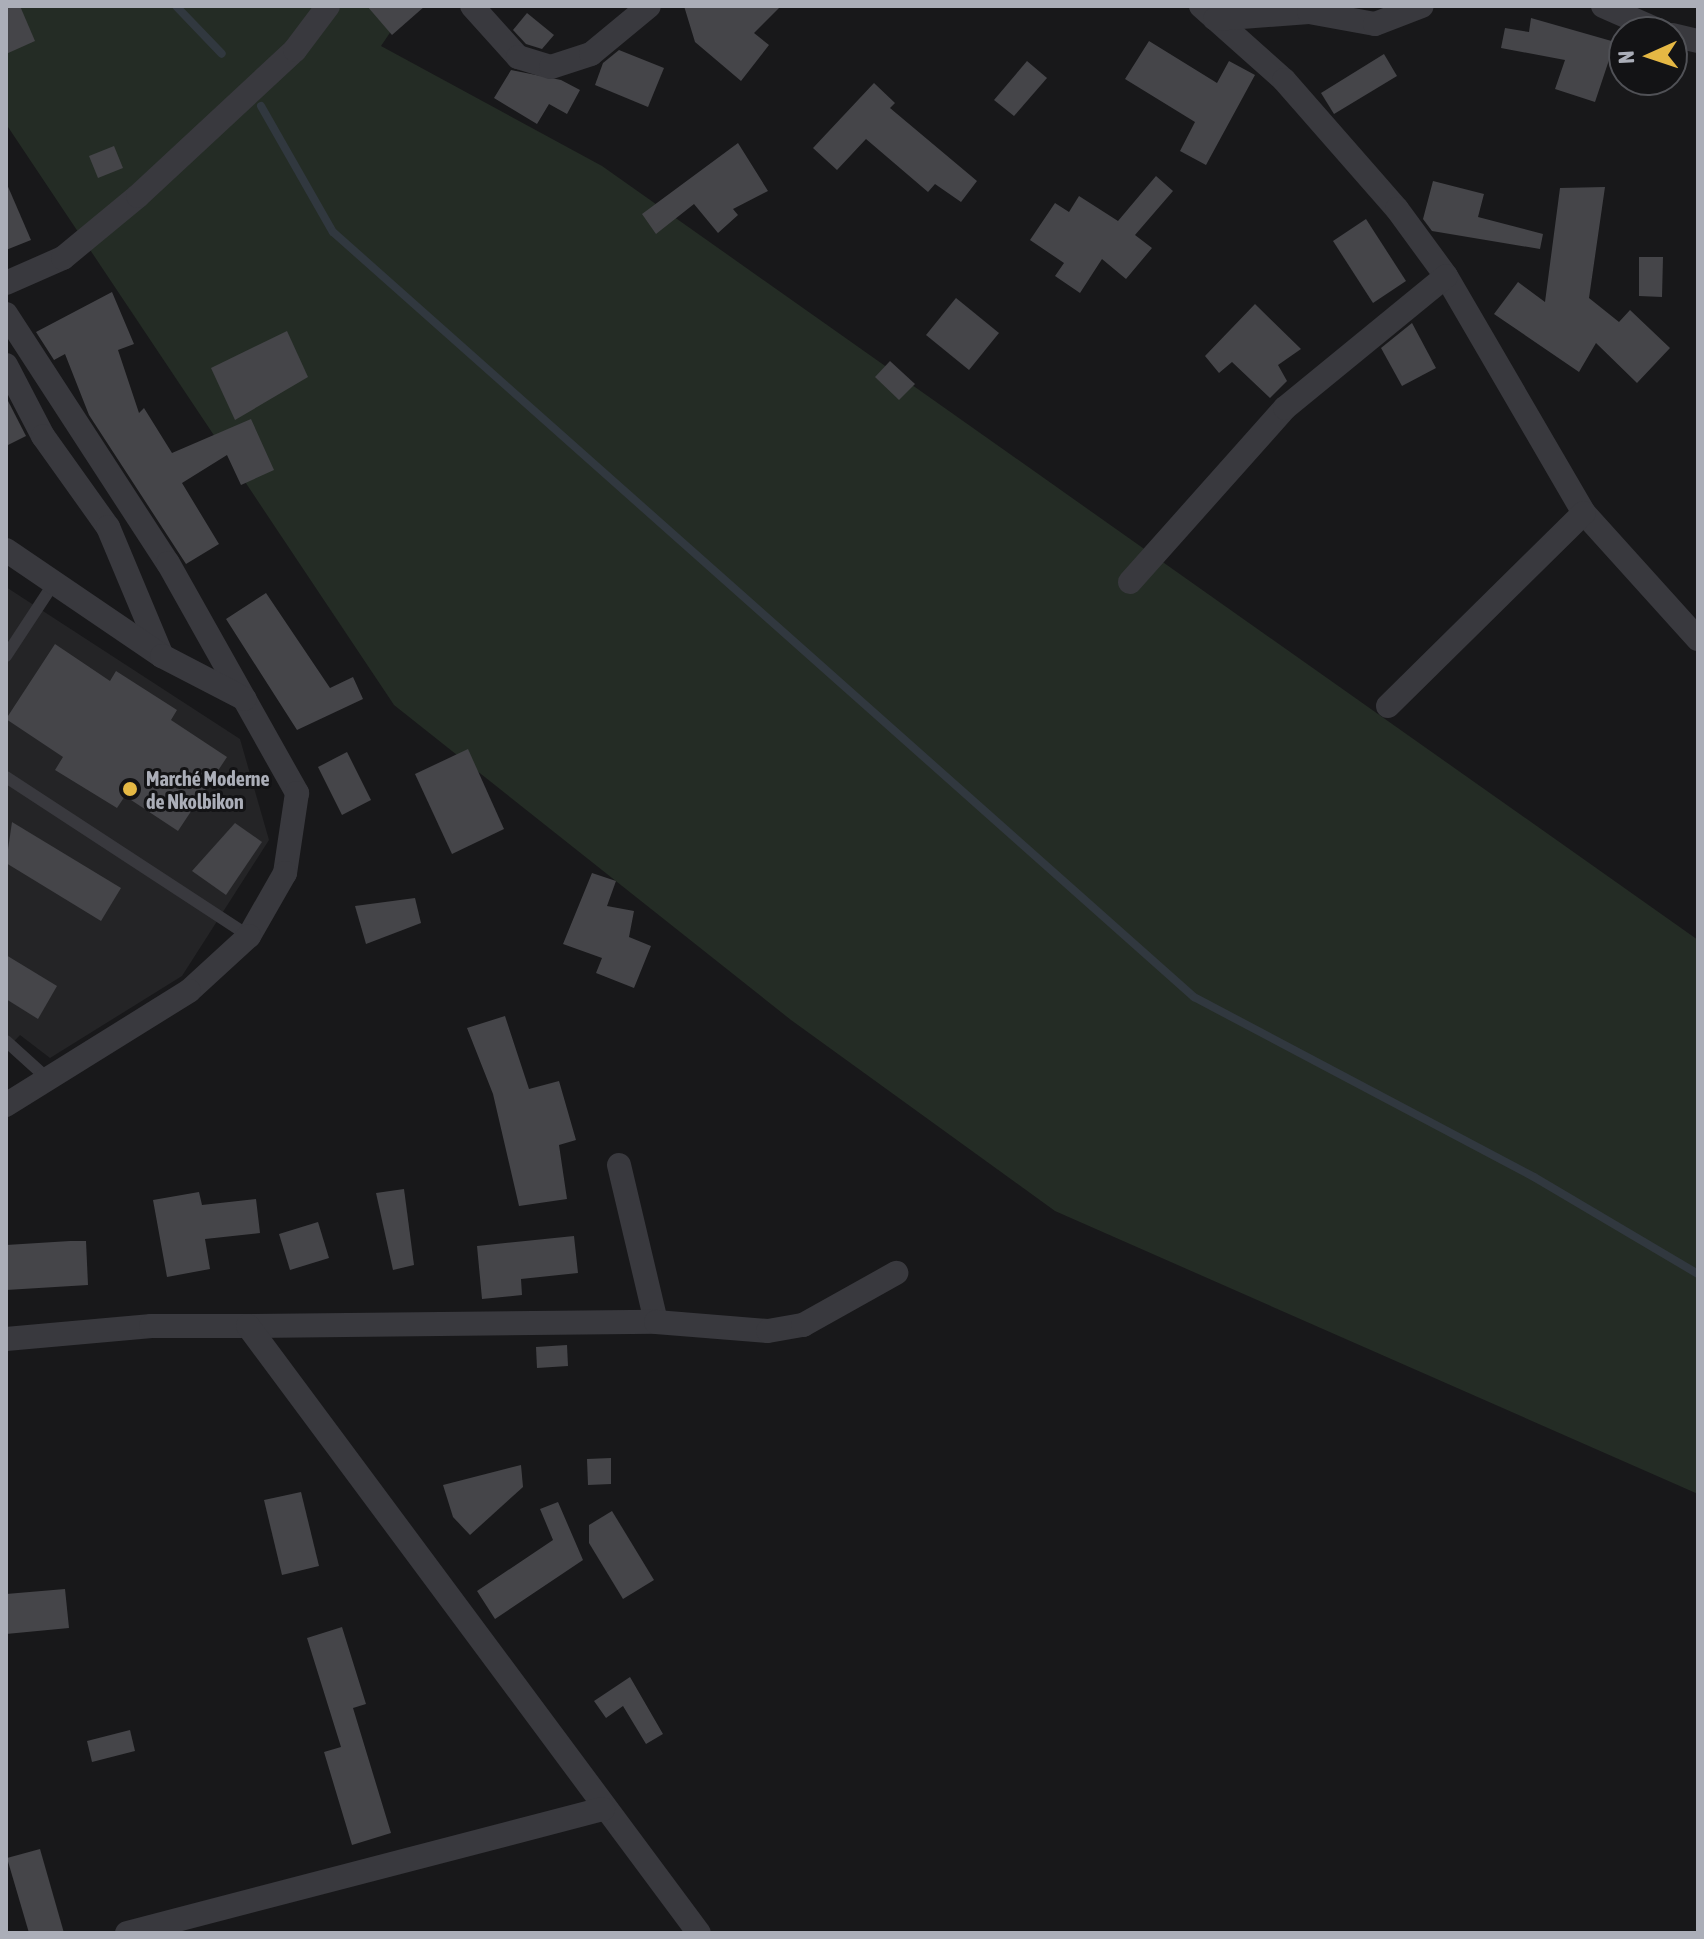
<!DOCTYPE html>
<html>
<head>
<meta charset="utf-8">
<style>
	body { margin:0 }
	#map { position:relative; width:1704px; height:1939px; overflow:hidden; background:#18181a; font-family:"Asap Condensed",sans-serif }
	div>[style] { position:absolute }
	.built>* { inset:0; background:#242426 }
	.green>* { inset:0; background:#242c25 }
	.stream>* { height:8px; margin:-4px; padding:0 4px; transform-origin:4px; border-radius:4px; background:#31383f }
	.building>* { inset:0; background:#454549 }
	.lane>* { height:12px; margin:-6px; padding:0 6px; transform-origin:6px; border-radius:6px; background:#39393e }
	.street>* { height:24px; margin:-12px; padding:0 12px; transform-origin:12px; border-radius:12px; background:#39393e }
	.dots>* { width:22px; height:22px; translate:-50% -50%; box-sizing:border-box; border:4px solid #131315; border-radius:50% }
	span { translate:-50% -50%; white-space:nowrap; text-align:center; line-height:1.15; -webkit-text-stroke:6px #131315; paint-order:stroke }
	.poi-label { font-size:20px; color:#abaeb8; font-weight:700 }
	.left { translate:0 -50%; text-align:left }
	.frame { position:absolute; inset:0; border:8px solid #abaeb8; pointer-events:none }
	.north { position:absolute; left:1608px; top:16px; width:80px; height:80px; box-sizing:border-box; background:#131315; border:2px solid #505156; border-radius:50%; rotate:267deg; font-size:22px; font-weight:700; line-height:32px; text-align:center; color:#abaeb8 }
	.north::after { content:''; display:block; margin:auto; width:28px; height:36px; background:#e5b844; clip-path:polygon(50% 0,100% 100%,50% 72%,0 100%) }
</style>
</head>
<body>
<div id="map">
	<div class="built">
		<i style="clip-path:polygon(6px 587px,240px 739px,269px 840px,182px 976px,50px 1058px,20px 1035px,6px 1050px)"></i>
	</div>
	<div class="green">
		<i style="clip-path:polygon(6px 6px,408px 6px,381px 46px,602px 166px,1698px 940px,1698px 1494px,1055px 1211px,791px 1020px,394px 705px,6px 124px)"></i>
	</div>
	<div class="stream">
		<i style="left:176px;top:6px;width:66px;rotate:46.2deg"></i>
		<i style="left:261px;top:106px;width:145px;rotate:60.3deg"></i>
		<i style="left:333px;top:232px;width:1152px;rotate:41.62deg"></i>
		<i style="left:1194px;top:997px;width:385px;rotate:27.9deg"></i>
		<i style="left:1534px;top:1177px;width:191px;rotate:30.6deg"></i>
	</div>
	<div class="building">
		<i style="clip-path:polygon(6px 6px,20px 6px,35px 41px,6px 54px)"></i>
		<i style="clip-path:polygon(367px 6px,425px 6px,392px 35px)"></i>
		<i style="clip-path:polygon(684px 6px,781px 6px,754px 33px,769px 45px,741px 81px,695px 42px)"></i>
		<i style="clip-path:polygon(527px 13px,554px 35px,542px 49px,526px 44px,513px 30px)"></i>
		<i style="clip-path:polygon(1531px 18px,1615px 42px,1595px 102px,1555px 89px,1565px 60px,1501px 48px,1505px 28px,1529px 32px)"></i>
		<i style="clip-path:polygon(1149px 41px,1217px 83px,1229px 61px,1255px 75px,1206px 165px,1180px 151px,1195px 122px,1125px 79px)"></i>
		<i style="clip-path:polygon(619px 50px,664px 68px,648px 107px,595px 85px,603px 63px)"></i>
		<i style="clip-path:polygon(1384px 54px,1397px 76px,1334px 114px,1321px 93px)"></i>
		<i style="clip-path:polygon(1027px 61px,1047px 78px,1014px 116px,994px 100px)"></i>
		<i style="clip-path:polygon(511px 70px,561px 80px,580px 90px,567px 114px,549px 104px,537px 124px,494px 98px)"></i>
		<i style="clip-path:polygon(874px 83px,895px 103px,890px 108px,977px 181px,961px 202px,935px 184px,928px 192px,866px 139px,837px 170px,813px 148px)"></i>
		<i style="clip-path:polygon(738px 143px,768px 191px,733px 209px,738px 215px,718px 233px,694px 204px,656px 234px,642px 214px)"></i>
		<i style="clip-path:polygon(114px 146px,123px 168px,98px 178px,89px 156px)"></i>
		<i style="clip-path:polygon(1156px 176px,1173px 191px,1135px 235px,1152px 248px,1126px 279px,1102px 259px,1080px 293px,1055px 276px,1064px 263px,1030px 240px,1055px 203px,1069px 212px,1079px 196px,1118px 221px)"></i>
		<i style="clip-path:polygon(1433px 181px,1484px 194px,1478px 217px,1543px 234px,1540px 249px,1432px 231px,1423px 219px)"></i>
		<i style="clip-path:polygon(6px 182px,31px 240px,6px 250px)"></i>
		<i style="clip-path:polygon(1605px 187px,1589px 298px,1619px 322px,1630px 310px,1670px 348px,1637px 383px,1596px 343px,1579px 372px,1494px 314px,1518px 282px,1545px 302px,1560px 188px)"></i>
		<i style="clip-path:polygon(1366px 219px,1406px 281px,1373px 303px,1333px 241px)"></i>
		<i style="clip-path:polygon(1639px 257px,1663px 257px,1662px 297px,1639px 296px)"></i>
		<i style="clip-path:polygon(112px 292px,134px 344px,118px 350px,139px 413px,144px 408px,172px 453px,251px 419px,274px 470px,241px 485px,227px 455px,182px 483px,219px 544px,186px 564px,89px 415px,65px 354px,54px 360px,36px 332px)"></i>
		<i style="clip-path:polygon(956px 298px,999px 333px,969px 370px,926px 335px)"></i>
		<i style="clip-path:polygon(1255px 304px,1301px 349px,1278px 365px,1287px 381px,1270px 398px,1232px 362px,1219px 373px,1205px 356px)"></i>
		<i style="clip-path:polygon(1412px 323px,1436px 368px,1402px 386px,1381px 348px)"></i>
		<i style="clip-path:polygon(287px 331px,308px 377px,235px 420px,211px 368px)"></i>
		<i style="clip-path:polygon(890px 361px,915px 384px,899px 400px,875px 377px)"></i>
		<i style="clip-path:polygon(6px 397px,26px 436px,6px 446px)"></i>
		<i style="clip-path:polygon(266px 593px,330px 688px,353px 677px,363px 699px,297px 730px,226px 619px)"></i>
		<i style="clip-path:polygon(55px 644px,110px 681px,116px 671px,177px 710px,171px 720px,227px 757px,178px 831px,125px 796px,117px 808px,55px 770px,63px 757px,6px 719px)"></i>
		<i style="clip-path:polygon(468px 749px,504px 829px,452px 854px,415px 774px)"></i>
		<i style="clip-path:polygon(347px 752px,371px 800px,342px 815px,318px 767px)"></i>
		<i style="clip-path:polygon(12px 822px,121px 888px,101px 921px,6px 863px)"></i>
		<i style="clip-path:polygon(235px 823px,262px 842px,226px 895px,192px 871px)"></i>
		<i style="clip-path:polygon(592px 873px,616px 881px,607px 906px,634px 911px,629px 937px,651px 946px,634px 988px,596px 973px,602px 958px,563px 944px)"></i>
		<i style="clip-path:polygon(415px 898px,421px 923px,366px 944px,355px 906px)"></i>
		<i style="clip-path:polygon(6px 955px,57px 986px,38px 1019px,6px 999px)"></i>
		<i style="clip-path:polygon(505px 1016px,529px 1089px,559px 1081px,576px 1140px,559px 1145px,567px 1199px,519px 1206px,493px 1094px,467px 1028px)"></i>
		<i style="clip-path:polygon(404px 1189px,414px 1265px,393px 1270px,376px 1193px)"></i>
		<i style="clip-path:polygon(199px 1192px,202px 1205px,256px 1199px,260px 1233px,205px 1239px,210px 1269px,167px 1277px,153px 1200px)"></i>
		<i style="clip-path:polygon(318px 1222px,329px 1258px,290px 1270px,279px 1234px)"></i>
		<i style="clip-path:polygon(574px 1236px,578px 1273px,521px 1279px,522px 1295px,482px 1299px,477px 1246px)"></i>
		<i style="clip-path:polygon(70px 1241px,86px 1241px,88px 1285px,6px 1290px,6px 1245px)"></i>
		<i style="clip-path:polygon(567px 1345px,568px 1366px,537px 1368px,536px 1347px)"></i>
		<i style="clip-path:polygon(611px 1458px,611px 1484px,588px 1485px,587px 1459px)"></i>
		<i style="clip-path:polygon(521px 1465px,523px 1487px,470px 1535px,453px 1517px,443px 1485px)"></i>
		<i style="clip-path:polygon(301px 1492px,319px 1566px,282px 1575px,264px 1500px)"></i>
		<i style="clip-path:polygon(558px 1502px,583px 1560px,495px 1619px,477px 1591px,553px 1540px,540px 1509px)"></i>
		<i style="clip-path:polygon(612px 1511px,654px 1580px,623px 1599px,589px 1543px,589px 1525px)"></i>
		<i style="clip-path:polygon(65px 1589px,69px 1628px,6px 1634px,6px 1594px)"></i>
		<i style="clip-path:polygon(342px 1627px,366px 1704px,353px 1708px,391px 1833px,352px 1845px,324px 1752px,341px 1747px,307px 1638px)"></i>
		<i style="clip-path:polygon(630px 1677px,663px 1734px,646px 1744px,623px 1706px,606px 1718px,594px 1701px)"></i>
		<i style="clip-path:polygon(130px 1730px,135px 1751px,92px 1762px,87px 1741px)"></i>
		<i style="clip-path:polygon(40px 1849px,64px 1933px,29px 1933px,7px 1858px)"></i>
	</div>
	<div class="lane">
		<i style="left:6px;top:656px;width:87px;rotate:-56.7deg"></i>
		<i style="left:6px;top:777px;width:290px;rotate:33.2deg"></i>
		<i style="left:6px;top:1041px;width:57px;rotate:42.1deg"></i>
	</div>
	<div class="street">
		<i style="left:472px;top:6px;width:69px;rotate:48deg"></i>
		<i style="left:518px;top:57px;width:34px;rotate:17deg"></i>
		<i style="left:551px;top:67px;width:42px;rotate:-18deg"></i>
		<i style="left:591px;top:54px;width:75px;rotate:-39.6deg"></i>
		<i style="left:1201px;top:6px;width:111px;rotate:41.7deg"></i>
		<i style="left:1284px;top:80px;width:171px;rotate:48.8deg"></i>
		<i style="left:1397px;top:209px;width:83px;rotate:53.8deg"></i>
		<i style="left:1446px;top:276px;width:274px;rotate:59.8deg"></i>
		<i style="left:1584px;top:513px;width:170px;rotate:47.9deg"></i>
		<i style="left:1603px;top:6px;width:64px;rotate:23.8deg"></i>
		<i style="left:1215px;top:19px;width:94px;rotate:-4.3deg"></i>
		<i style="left:1309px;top:12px;width:67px;rotate:10.3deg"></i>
		<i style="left:1375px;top:24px;width:50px;rotate:-21deg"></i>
		<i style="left:1672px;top:35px;width:27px;rotate:13deg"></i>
		<i style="left:6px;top:283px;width:62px;rotate:-23.7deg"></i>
		<i style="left:63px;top:258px;width:97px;rotate:-39.6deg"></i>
		<i style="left:138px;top:196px;width:214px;rotate:-42.9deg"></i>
		<i style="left:295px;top:50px;width:55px;rotate:-53.1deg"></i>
		<i style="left:6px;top:314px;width:297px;rotate:57deg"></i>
		<i style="left:168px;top:563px;width:264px;rotate:60.7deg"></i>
		<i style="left:297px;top:793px;width:81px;rotate:98.5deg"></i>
		<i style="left:285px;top:873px;width:73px;rotate:119.7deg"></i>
		<i style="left:249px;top:936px;width:81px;rotate:137.5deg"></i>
		<i style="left:189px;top:991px;width:216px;rotate:148.1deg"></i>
		<i style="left:6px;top:365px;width:80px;rotate:62.5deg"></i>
		<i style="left:43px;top:436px;width:112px;rotate:54.5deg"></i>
		<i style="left:108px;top:527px;width:140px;rotate:67.3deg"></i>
		<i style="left:6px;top:550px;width:189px;rotate:34.2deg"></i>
		<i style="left:162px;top:656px;width:93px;rotate:27.4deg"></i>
		<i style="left:1130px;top:582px;width:233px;rotate:-48.3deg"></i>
		<i style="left:1285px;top:408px;width:208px;rotate:-39.3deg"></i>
		<i style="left:1388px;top:706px;width:275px;rotate:-44.6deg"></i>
		<i style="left:619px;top:1165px;width:161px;rotate:76.7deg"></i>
		<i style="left:248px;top:1326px;width:408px;rotate:-0.6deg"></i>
		<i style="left:656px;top:1322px;width:112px;rotate:4.6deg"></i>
		<i style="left:768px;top:1331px;width:36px;rotate:-10deg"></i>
		<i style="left:803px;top:1325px;width:107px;rotate:-29.2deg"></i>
		<i style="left:6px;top:1339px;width:146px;rotate:-5.1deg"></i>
		<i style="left:151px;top:1326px;width:97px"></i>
		<i style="left:248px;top:1326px;width:756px;rotate:53.39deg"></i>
		<i style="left:127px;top:1933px;width:492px;rotate:-14.6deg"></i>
	</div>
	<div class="dots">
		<i style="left:130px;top:789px;background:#e5b844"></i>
	</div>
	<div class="poi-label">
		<span class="left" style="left:146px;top:790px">Marché Moderne<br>de Nkolbikon</span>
	</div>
	<div class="frame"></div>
	<div class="north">N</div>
</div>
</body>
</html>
